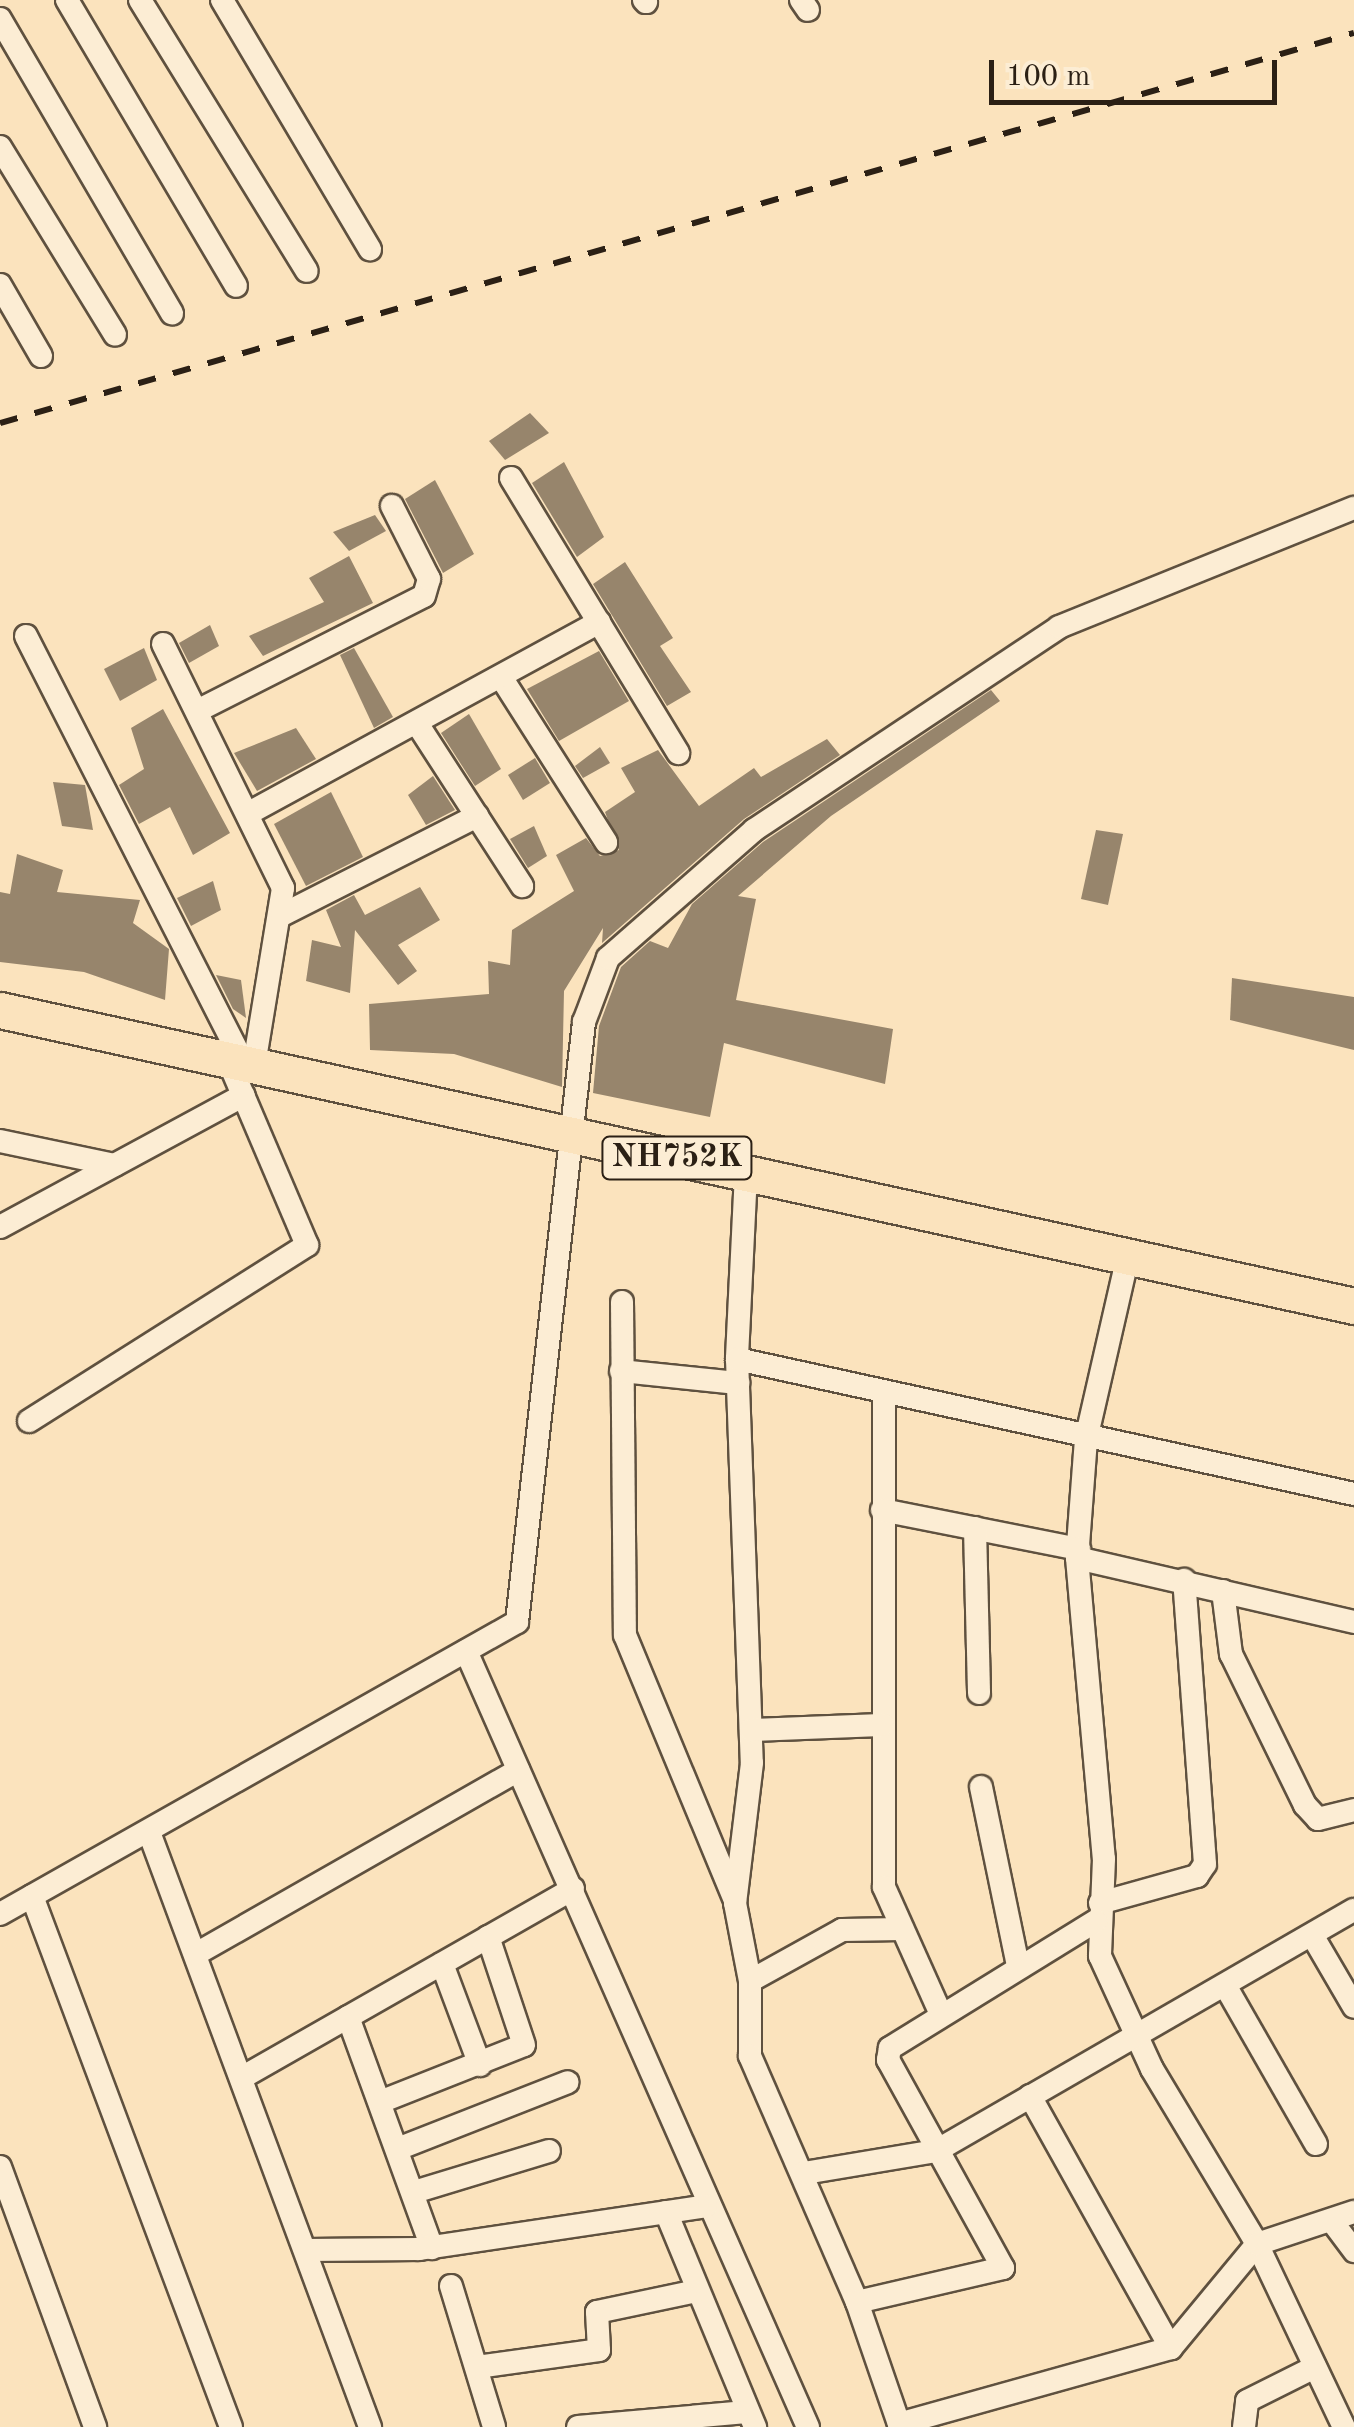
<!DOCTYPE html>
<html>
<head>
<meta charset="utf-8">
<style>
	body { margin:0 }
	#map { position:relative; width:1354px; height:2427px; overflow:hidden; background:#fbe3bd; font-family:"Old Standard TT",serif }
	div>[style] { position:absolute }
	.building>* { inset:0; background:#97856c }
	.roads { filter:drop-shadow(2px 0 #5f513f) drop-shadow(-2px 0 #5f513f) drop-shadow(0 2px #5f513f) drop-shadow(0 -2px #5f513f) }
	.minor>* { height:22px; margin:-11px; padding:0 11px; transform-origin:11px; border-radius:11px; background:#fcedd4 }
	.trunk>* { height:35px; margin:-17.5px; padding:0 17.5px; transform-origin:17.5px; border-radius:17.5px; background:#fbe3bd }
	.rail>* { height:6px; margin-top:-3px; transform-origin:0; background:repeating-linear-gradient(90deg,#2b2015 0 18px,transparent 0 36px) }
	span { translate:-50% -50%; white-space:nowrap; text-align:center; line-height:1.15; -webkit-text-stroke:10px #fcedd4; paint-order:stroke }
	.shield-label span { padding:2px 8px; background:#fcedd4; border:2px solid; border-radius:8px; -webkit-text-stroke-width:0 }
	.shield-label { font-size:32px; color:#2b2015; font-weight:700 }
	.scale { position:absolute; left:989px; top:60px; width:288px; height:45px; box-sizing:border-box; border:5px solid #2b2015; border-top:0; padding-left:12px; font-size:30px; line-height:35px; white-space:nowrap; color:#2b2015; -webkit-text-stroke:8px #fcedd4; paint-order:stroke }
</style>
</head>
<body>
<div id="map">
	<div class="building">
		<i style="clip-path:polygon(530px 413px,549px 433px,505px 460px,489px 441px)"></i>
		<i style="clip-path:polygon(564px 462px,604px 537px,577px 557px,532px 483px)"></i>
		<i style="clip-path:polygon(435px 480px,474px 554px,443px 573px,405px 499px)"></i>
		<i style="clip-path:polygon(375px 515px,386px 531px,349px 551px,333px 532px)"></i>
		<i style="clip-path:polygon(349px 556px,373px 603px,263px 656px,249px 636px,324px 602px,309px 578px)"></i>
		<i style="clip-path:polygon(625px 562px,673px 638px,660px 646px,691px 692px,667px 706px,593px 584px)"></i>
		<i style="clip-path:polygon(210px 625px,219px 646px,189px 663px,179px 643px)"></i>
		<i style="clip-path:polygon(144px 648px,157px 680px,120px 701px,104px 669px)"></i>
		<i style="clip-path:polygon(354px 648px,393px 717px,374px 728px,340px 655px)"></i>
		<i style="clip-path:polygon(599px 651px,629px 701px,559px 741px,527px 689px)"></i>
		<i style="clip-path:polygon(991px 690px,1000px 701px,831px 816px,738px 896px,756px 899px,736px 1000px,893px 1029px,885px 1084px,724px 1043px,710px 1117px,593px 1093px,599px 1026px,621px 967px,650px 941px,668px 948px,692px 904px,763px 842px)"></i>
		<i style="clip-path:polygon(163px 709px,230px 833px,193px 855px,170px 807px,139px 824px,119px 785px,144px 769px,131px 728px)"></i>
		<i style="clip-path:polygon(469px 714px,501px 769px,475px 786px,441px 733px)"></i>
		<i style="clip-path:polygon(296px 728px,316px 759px,257px 791px,234px 753px)"></i>
		<i style="clip-path:polygon(827px 739px,840px 755px,744px 819px,602px 943px,603px 928px,564px 991px,562px 1087px,454px 1054px,370px 1050px,369px 1004px,489px 994px,488px 961px,510px 965px,512px 930px,574px 891px,556px 855px,586px 838px,600px 856px,619px 850px,605px 812px,635px 792px,621px 768px,658px 750px,699px 806px,754px 768px,761px 777px)"></i>
		<i style="clip-path:polygon(600px 747px,610px 763px,583px 778px,575px 766px)"></i>
		<i style="clip-path:polygon(535px 758px,550px 783px,523px 800px,508px 775px)"></i>
		<i style="clip-path:polygon(433px 776px,455px 810px,426px 825px,408px 795px)"></i>
		<i style="clip-path:polygon(53px 782px,85px 785px,93px 830px,62px 826px)"></i>
		<i style="clip-path:polygon(331px 792px,363px 857px,306px 886px,274px 824px)"></i>
		<i style="clip-path:polygon(534px 826px,547px 856px,528px 868px,510px 839px)"></i>
		<i style="clip-path:polygon(1096px 830px,1123px 834px,1108px 905px,1081px 899px)"></i>
		<i style="clip-path:polygon(17px 854px,63px 870px,57px 892px,140px 900px,133px 923px,169px 949px,165px 1000px,84px 972px,0 962px,0 892px,10px 894px)"></i>
		<i style="clip-path:polygon(213px 881px,221px 910px,191px 926px,177px 898px)"></i>
		<i style="clip-path:polygon(420px 887px,440px 920px,398px 945px,417px 971px,398px 985px,355px 930px,350px 993px,306px 981px,312px 940px,341px 947px,326px 910px,354px 895px,365px 915px)"></i>
		<i style="clip-path:polygon(216px 975px,241px 980px,246px 1018px,233px 1009px)"></i>
		<i style="clip-path:polygon(1232px 978px,1354px 997px,1354px 1050px,1230px 1020px)"></i>
	</div>
	<div class="roads">
		<div class="minor">
			<i style="left:67px;top:0;width:332px;rotate:59.4deg"></i>
			<i style="left:140px;top:0;width:318px;rotate:58.4deg"></i>
			<i style="left:222px;top:0;width:290px;rotate:59.3deg"></i>
			<i style="left:644px;top:0;width:3px;rotate:45deg"></i>
			<i style="left:801px;top:0;width:12px;rotate:55deg"></i>
			<i style="left:0;top:19px;width:341px;rotate:59.7deg"></i>
			<i style="left:0;top:147px;width:220px;rotate:58.5deg"></i>
			<i style="left:0;top:285px;width:82px;rotate:60deg"></i>
			<i style="left:511px;top:478px;width:322px;rotate:58.7deg"></i>
			<i style="left:26px;top:636px;width:479px;rotate:63deg"></i>
			<i style="left:163px;top:644px;width:272px;rotate:63.8deg"></i>
			<i style="left:283px;top:888px;width:179px;rotate:99.3deg"></i>
			<i style="left:501px;top:677px;width:196px;rotate:57.5deg"></i>
			<i style="left:197px;top:711px;width:254px;rotate:-26.9deg"></i>
			<i style="left:424px;top:596px;width:18px;rotate:-74deg"></i>
			<i style="left:429px;top:579px;width:82px;rotate:-116.9deg"></i>
			<i style="left:418px;top:725px;width:192px;rotate:57.1deg"></i>
			<i style="left:249px;top:813px;width:399px;rotate:-28.6deg"></i>
			<i style="left:282px;top:915px;width:219px;rotate:-26.9deg"></i>
			<i style="left:0;top:1141px;width:117px;rotate:11.8deg"></i>
			<i style="left:746px;top:1173px;width:186px;rotate:92.8deg"></i>
			<i style="left:737px;top:1359px;width:404px;rotate:87.9deg"></i>
			<i style="left:752px;top:1763px;width:141px;rotate:96.9deg"></i>
			<i style="left:735px;top:1903px;width:79px;rotate:79.1deg"></i>
			<i style="left:750px;top:1981px;width:75px;rotate:90deg"></i>
			<i style="left:750px;top:2056px;width:268px;rotate:66.5deg"></i>
			<i style="left:857px;top:2302px;width:132px;rotate:71deg"></i>
			<i style="left:0;top:1227px;width:277px;rotate:-28.4deg"></i>
			<i style="left:1128px;top:1256px;width:188px;rotate:102.9deg"></i>
			<i style="left:1086px;top:1439px;width:119px;rotate:94.3deg"></i>
			<i style="left:1077px;top:1558px;width:302px;rotate:84.9deg"></i>
			<i style="left:1104px;top:1859px;width:97px;rotate:92.4deg"></i>
			<i style="left:1100px;top:1956px;width:124px;rotate:65.3deg"></i>
			<i style="left:1152px;top:2069px;width:204px;rotate:59deg"></i>
			<i style="left:1257px;top:2244px;width:203px;rotate:64.6deg"></i>
			<i style="left:622px;top:1302px;width:333px;rotate:89.5deg"></i>
			<i style="left:625px;top:1635px;width:288px;rotate:67.5deg"></i>
			<i style="left:737px;top:1359px;width:632px;rotate:12.34deg"></i>
			<i style="left:621px;top:1371px;width:118px;rotate:5.9deg"></i>
			<i style="left:884px;top:1393px;width:494px;rotate:90deg"></i>
			<i style="left:884px;top:1887px;width:137px;rotate:65.9deg"></i>
			<i style="left:29px;top:1421px;width:329px;rotate:-32.3deg"></i>
			<i style="left:307px;top:1245px;width:201px;rotate:-113.1deg"></i>
			<i style="left:882px;top:1510px;width:201px;rotate:11.2deg"></i>
			<i style="left:975px;top:1528px;width:165px;rotate:88.6deg"></i>
			<i style="left:1077px;top:1558px;width:284px;rotate:13deg"></i>
			<i style="left:1223px;top:1591px;width:64px;rotate:82.8deg"></i>
			<i style="left:1231px;top:1654px;width:168px;rotate:63.9deg"></i>
			<i style="left:1305px;top:1805px;width:19px;rotate:47deg"></i>
			<i style="left:1318px;top:1819px;width:37px;rotate:-14deg"></i>
			<i style="left:466px;top:1651px;width:848px;rotate:66.22deg"></i>
			<i style="left:751px;top:1730px;width:132px;rotate:-2.2deg"></i>
			<i style="left:981px;top:1787px;width:183px;rotate:78.3deg"></i>
			<i style="left:149px;top:1832px;width:635px;rotate:69.62deg"></i>
			<i style="left:32px;top:1896px;width:567px;rotate:69.46deg"></i>
			<i style="left:1100px;top:1903px;width:101px;rotate:-15.6deg"></i>
			<i style="left:1197px;top:1876px;width:14px;rotate:-56deg"></i>
			<i style="left:1205px;top:1864px;width:285px;rotate:-94.2deg"></i>
			<i style="left:0;top:1914px;width:594px;rotate:-29.46deg"></i>
			<i style="left:517px;top:1622px;width:604px;rotate:-83.63deg"></i>
			<i style="left:584px;top:1022px;width:68px;rotate:-69.4deg"></i>
			<i style="left:608px;top:958px;width:194px;rotate:-41.2deg"></i>
			<i style="left:754px;top:830px;width:366px;rotate:-33.6deg"></i>
			<i style="left:1059px;top:627px;width:318px;rotate:-22deg"></i>
			<i style="left:1312px;top:1935px;width:83px;rotate:59.7deg"></i>
			<i style="left:196px;top:1954px;width:371px;rotate:-29.7deg"></i>
			<i style="left:442px;top:1964px;width:108px;rotate:69.4deg"></i>
			<i style="left:750px;top:1981px;width:105px;rotate:-29deg"></i>
			<i style="left:842px;top:1930px;width:60px;rotate:-1deg"></i>
			<i style="left:1226px;top:1987px;width:181px;rotate:60.2deg"></i>
			<i style="left:348px;top:2017px;width:246px;rotate:70deg"></i>
			<i style="left:243px;top:2077px;width:380px;rotate:-29.7deg"></i>
			<i style="left:1030px;top:2096px;width:289px;rotate:60.8deg"></i>
			<i style="left:385px;top:2100px;width:149px;rotate:-21.6deg"></i>
			<i style="left:524px;top:2045px;width:114px;rotate:-108.4deg"></i>
			<i style="left:400px;top:2148px;width:180px;rotate:-21.4deg"></i>
			<i style="left:0;top:2167px;width:277px;rotate:69.9deg"></i>
			<i style="left:804px;top:2173px;width:134px;rotate:-9.5deg"></i>
			<i style="left:936px;top:2151px;width:482px;rotate:-30deg"></i>
			<i style="left:414px;top:2192px;width:141px;rotate:-16.9deg"></i>
			<i style="left:666px;top:2212px;width:233px;rotate:67.5deg"></i>
			<i style="left:1334px;top:2224px;width:34px;rotate:53deg"></i>
			<i style="left:306px;top:2250px;width:113px;rotate:-0.5deg"></i>
			<i style="left:419px;top:2249px;width:290px;rotate:-8.5deg"></i>
			<i style="left:451px;top:2286px;width:147px;rotate:73deg"></i>
			<i style="left:857px;top:2302px;width:150px;rotate:-13.1deg"></i>
			<i style="left:1003px;top:2268px;width:238px;rotate:-118.9deg"></i>
			<i style="left:888px;top:2060px;width:12px;rotate:-81deg"></i>
			<i style="left:890px;top:2048px;width:242px;rotate:-31.7deg"></i>
			<i style="left:477px;top:2367px;width:123px;rotate:-7.9deg"></i>
			<i style="left:599px;top:2350px;width:38px;rotate:-93deg"></i>
			<i style="left:597px;top:2312px;width:102px;rotate:-11.9deg"></i>
			<i style="left:899px;top:2424px;width:282px;rotate:-15.6deg"></i>
			<i style="left:1171px;top:2348px;width:135px;rotate:-50.4deg"></i>
			<i style="left:1257px;top:2244px;width:102px;rotate:-18.3deg"></i>
			<i style="left:578px;top:2427px;width:169px;rotate:-5.1deg"></i>
			<i style="left:1244px;top:2427px;width:26px;rotate:-83deg"></i>
			<i style="left:1247px;top:2401px;width:76px;rotate:-26.6deg"></i>
		</div>
		<div class="trunk">
			<i style="left:0;top:1010px;width:1386px;rotate:12.33deg"></i>
		</div>
	</div>
	<div class="rail">
		<i style="left:0;top:423px;width:1409px;rotate:-16.07deg"></i>
	</div>
	<div class="shield-label">
		<span style="left:677px;top:1158px">NH752K</span>
	</div>
	<div class="scale">100 m</div>
</div>
</body>
</html>
